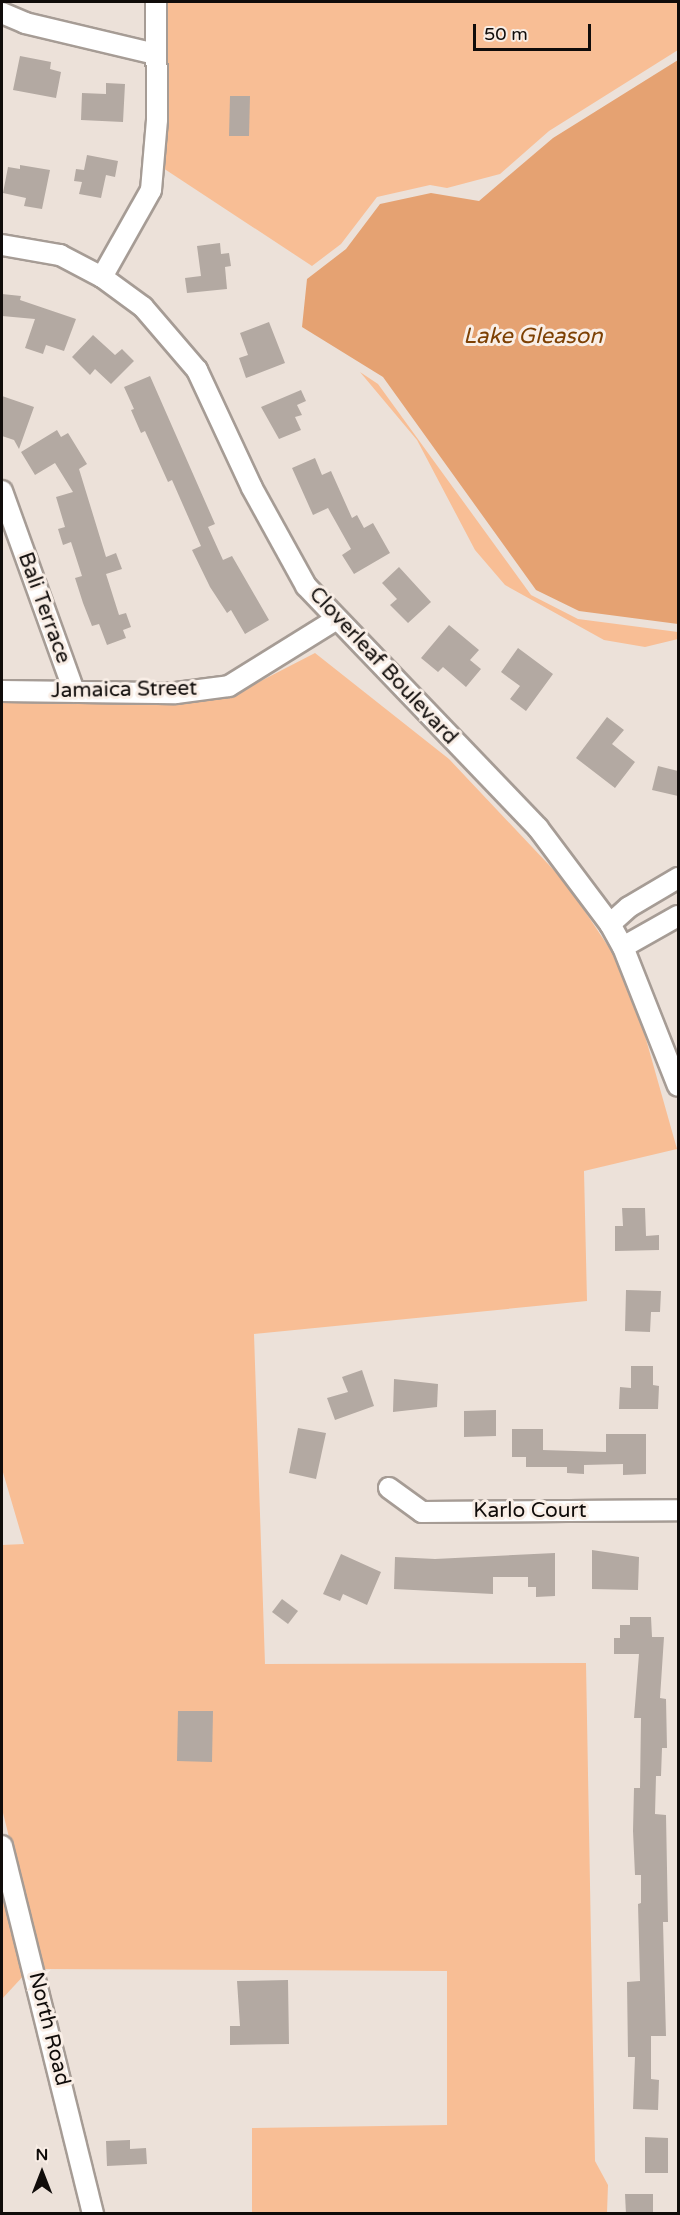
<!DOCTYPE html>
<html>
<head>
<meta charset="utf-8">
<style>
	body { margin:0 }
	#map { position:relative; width:680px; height:2215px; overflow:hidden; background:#ece1d9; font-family:"Varela Round",sans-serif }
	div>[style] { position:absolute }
	.green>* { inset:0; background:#f8be95 }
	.water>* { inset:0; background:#e5a272 }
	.building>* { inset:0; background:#b3a9a2 }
	.roads { filter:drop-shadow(2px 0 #a69c95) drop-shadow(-2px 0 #a69c95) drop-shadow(0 2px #a69c95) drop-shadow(0 -2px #a69c95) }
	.minor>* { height:20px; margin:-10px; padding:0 10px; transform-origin:10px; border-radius:10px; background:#fff }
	span { translate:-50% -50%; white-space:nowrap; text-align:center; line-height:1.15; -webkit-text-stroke:6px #f9eee6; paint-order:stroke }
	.street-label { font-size:21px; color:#100c0a }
	.water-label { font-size:22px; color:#7d4003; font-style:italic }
	.frame { position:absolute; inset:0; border:3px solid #100c0a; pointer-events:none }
	.north { position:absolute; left:12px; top:2143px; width:60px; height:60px; -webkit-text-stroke:4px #f9eee6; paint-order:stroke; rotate:0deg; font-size:16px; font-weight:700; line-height:24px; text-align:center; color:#100c0a }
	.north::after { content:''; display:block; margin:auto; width:21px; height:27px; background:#100c0a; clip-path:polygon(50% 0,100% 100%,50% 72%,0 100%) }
	.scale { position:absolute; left:473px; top:24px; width:118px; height:27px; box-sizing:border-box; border:3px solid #100c0a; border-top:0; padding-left:8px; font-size:18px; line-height:21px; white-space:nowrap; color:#100c0a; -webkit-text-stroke:4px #f9eee6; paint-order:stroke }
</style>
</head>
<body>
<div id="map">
	<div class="green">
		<i style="clip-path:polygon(164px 2px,678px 2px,678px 50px,549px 131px,500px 174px,447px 188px,430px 185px,377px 197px,341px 244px,312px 266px,163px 168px)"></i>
		<i style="clip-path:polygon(360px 372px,378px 384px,531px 595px,578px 619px,678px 632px,678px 639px,645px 647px,604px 640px,505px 585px,475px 550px,417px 440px)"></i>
		<i style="clip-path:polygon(315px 653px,449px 759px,566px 883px,620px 964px,642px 1025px,677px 1149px,584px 1171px,587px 1301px,254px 1334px,265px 1664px,586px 1663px,595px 2161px,608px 2185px,607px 2213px,252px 2213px,252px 2128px,447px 2125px,447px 1971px,42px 1969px,2px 1809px,2px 1545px,24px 1544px,2px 1469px,2px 701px,70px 703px,249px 687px)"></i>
		<i style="clip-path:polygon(2px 1877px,26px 1973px,2px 1999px)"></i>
	</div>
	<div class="water">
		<i style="clip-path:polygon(678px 60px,678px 624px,579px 611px,536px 590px,383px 377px,302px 327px,307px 279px,346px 249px,380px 204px,431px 193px,479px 201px,553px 138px)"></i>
	</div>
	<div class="building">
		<i style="clip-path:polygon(20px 56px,51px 62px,50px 69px,61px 72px,56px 98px,13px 90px)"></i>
		<i style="clip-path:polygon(106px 83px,125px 84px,123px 122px,81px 120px,82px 93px,106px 94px)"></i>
		<i style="clip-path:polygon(230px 96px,250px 96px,249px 136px,229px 136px)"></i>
		<i style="clip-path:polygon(87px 155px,118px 161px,115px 177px,106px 175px,101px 198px,79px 194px,82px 182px,74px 181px,76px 169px,84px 170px)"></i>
		<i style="clip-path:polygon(20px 165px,50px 170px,42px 209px,24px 206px,26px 198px,3px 193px,8px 167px,20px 169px)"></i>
		<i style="clip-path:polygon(220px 243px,221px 254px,229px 253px,231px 266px,225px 267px,227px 289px,187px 293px,185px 278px,201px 276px,197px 246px)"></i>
		<i style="clip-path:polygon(2px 294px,21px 296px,20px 300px,76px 319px,64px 351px,46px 345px,43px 354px,25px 348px,35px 319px,2px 316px)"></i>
		<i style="clip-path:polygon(269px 322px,285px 363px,246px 378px,239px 358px,248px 355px,240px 333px)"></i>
		<i style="clip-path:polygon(93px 335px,115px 355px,122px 349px,134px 361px,111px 384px,95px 369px,90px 375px,72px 357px)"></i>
		<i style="clip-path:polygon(150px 376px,215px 524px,208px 527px,223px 560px,232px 556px,269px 620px,245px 634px,231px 610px,227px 613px,210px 587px,192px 550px,201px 546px,172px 480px,168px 482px,145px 431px,141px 433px,131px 410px,134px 409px,124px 387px)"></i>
		<i style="clip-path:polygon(301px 390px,306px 401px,297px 405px,302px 415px,295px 417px,301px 430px,279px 439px,261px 407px)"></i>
		<i style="clip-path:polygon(2px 396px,34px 407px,19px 449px,14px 440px,2px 436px)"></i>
		<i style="clip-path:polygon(57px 430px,61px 437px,68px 433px,87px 464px,79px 469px,106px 557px,116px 553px,122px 569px,106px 574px,119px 615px,126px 613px,131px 627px,123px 630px,126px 638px,107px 645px,99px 624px,92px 626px,83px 603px,75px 578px,82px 576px,71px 542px,63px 545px,58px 529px,65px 527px,56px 497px,73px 492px,55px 463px,35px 475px,21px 452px)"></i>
		<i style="clip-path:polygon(315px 458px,322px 475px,331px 471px,352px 518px,357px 515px,364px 528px,373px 523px,390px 553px,354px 574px,342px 555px,351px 549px,328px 508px,313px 515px,292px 468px)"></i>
		<i style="clip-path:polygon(399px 567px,431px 602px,408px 623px,390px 605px,397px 599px,382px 583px)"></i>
		<i style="clip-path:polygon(449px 625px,479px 650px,470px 660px,481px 669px,466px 687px,443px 667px,438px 672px,421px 658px)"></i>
		<i style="clip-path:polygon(518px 648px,553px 674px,526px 711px,510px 699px,520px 686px,501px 672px)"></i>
		<i style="clip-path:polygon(607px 717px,624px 730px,612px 744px,635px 762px,615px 788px,576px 758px)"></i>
		<i style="clip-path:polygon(658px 766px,678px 771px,678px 796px,652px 790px)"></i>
		<i style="clip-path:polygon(622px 1208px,645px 1208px,646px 1236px,659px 1235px,659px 1250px,615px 1251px,615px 1226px,623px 1226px)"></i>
		<i style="clip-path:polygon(626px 1290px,661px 1291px,660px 1312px,651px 1312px,650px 1332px,625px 1331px)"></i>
		<i style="clip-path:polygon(631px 1366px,653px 1366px,653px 1385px,659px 1386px,658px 1409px,619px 1409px,620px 1387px,631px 1388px)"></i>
		<i style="clip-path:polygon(362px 1370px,374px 1406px,335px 1420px,327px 1398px,348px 1392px,342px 1377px)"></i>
		<i style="clip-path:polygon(394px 1379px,438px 1384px,437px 1407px,393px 1412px)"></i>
		<i style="clip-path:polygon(496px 1410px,496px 1436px,464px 1437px,464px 1411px)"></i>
		<i style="clip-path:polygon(298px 1428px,326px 1433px,316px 1479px,289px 1473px)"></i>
		<i style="clip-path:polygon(512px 1429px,543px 1429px,543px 1450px,606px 1452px,606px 1434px,646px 1434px,646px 1474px,623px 1475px,623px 1464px,584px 1465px,584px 1474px,567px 1473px,567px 1467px,526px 1467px,526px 1457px,512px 1457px)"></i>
		<i style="clip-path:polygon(592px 1550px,639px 1557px,638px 1590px,592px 1589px)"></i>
		<i style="clip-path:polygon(555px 1553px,555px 1596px,536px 1597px,536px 1587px,528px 1587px,528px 1577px,493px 1577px,493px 1594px,394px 1589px,395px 1557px,435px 1559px)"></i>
		<i style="clip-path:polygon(341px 1554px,381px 1572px,367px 1605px,343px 1594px,340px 1601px,323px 1594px)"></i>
		<i style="clip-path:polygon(282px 1599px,298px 1611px,288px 1624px,272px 1612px)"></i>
		<i style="clip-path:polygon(630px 1617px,651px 1617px,652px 1637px,664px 1637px,660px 1698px,666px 1699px,667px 1748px,662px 1748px,661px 1776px,656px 1776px,655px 1814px,666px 1815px,668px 1922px,663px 1922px,666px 2036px,651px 2036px,651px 2079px,659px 2080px,658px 2110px,633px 2109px,635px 2057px,628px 2057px,627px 1982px,640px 1981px,638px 1904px,641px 1903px,641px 1875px,635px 1875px,633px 1831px,634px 1788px,640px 1788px,641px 1718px,634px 1718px,639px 1654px,614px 1654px,614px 1638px,620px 1638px,620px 1625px,630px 1625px)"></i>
		<i style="clip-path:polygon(178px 1711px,213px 1711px,212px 1762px,177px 1761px)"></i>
		<i style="clip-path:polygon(288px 1980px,289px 2044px,230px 2045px,230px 2026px,240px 2026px,237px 1981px)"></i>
		<i style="clip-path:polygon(645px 2137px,668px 2138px,668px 2173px,645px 2173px)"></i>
		<i style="clip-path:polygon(130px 2140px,130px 2149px,146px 2148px,147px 2164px,107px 2166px,106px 2141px)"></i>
		<i style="clip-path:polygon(625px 2194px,653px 2194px,653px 2214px,626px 2214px)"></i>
	</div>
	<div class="roads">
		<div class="minor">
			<i style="left:2px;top:13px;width:25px;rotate:23deg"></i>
			<i style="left:25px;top:23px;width:134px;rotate:13.4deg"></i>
			<i style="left:2px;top:245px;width:59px;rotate:9.8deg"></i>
			<i style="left:60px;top:255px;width:47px;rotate:27.6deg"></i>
			<i style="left:102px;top:277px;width:51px;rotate:36.2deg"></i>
			<i style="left:143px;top:307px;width:83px;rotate:49.4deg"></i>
			<i style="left:197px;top:370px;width:130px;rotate:65deg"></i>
			<i style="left:252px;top:488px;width:112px;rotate:61.1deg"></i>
			<i style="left:306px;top:586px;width:335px;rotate:46.2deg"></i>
			<i style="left:538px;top:828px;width:120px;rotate:53.1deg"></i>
			<i style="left:610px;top:924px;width:26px;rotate:61deg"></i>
			<i style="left:623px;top:947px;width:149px;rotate:68.4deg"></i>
			<i style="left:102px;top:277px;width:100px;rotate:-60.6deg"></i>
			<i style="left:151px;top:190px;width:70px;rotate:-85.1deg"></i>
			<i style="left:157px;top:120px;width:118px;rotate:-90.5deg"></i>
			<i style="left:2px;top:491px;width:213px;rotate:70.2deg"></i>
			<i style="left:2px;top:691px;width:174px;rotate:0.7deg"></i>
			<i style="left:176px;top:693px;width:53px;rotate:-7.5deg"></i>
			<i style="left:229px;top:686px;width:125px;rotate:-31.9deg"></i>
			<i style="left:610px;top:924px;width:25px;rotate:-42deg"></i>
			<i style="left:629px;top:907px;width:57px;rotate:-30.6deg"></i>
			<i style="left:623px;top:947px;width:63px;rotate:-29.4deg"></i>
			<i style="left:389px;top:1488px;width:41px;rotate:36deg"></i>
			<i style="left:422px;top:1512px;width:256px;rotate:-0.4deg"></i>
			<i style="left:2px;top:1846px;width:379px;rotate:76.1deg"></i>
		</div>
	</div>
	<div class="street-label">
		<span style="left:44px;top:608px;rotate:70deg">Bali Terrace</span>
		<span style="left:383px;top:666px;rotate:47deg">Cloverleaf Boulevard</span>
		<span style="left:124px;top:690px;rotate:-1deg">Jamaica Street</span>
		<span style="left:530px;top:1511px">Karlo Court</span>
		<span style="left:49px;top:2029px;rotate:76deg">North Road</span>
	</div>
	<div class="water-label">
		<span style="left:533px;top:337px">Lake Gleason</span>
	</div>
	<div class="frame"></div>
	<div class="north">N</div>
	<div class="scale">50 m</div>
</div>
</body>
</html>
